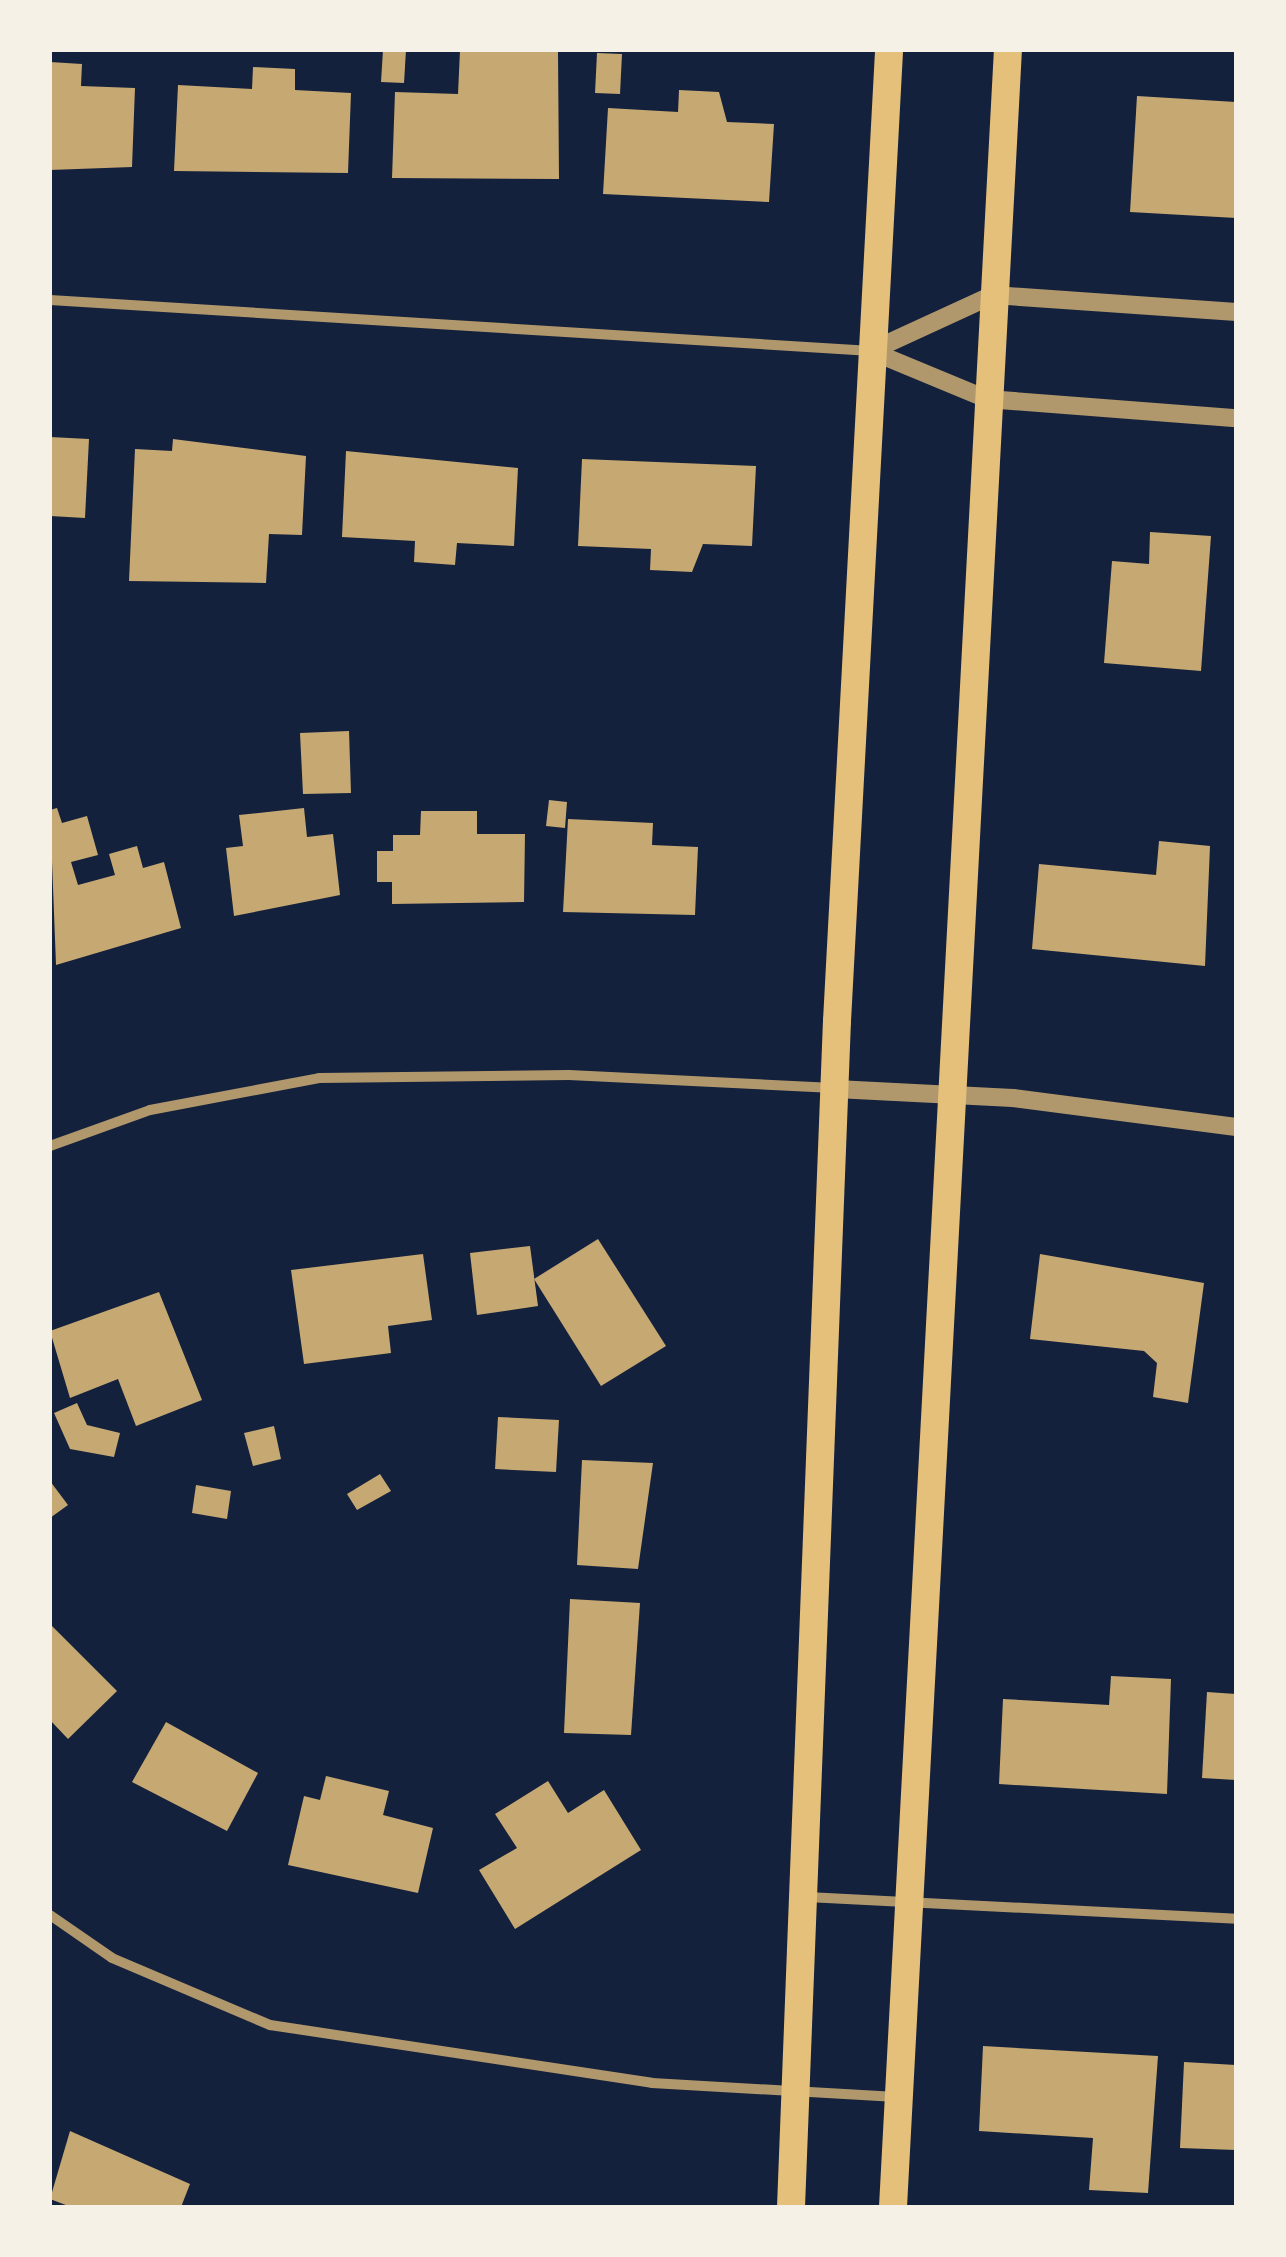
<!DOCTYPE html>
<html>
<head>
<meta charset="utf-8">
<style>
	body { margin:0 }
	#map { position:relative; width:1286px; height:2257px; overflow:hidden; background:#14213d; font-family:Inter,sans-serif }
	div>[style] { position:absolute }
	.building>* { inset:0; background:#c6a872 }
	.minor>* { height:10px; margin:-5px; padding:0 5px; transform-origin:5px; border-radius:5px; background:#b1986c }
	.tertiary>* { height:18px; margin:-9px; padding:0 9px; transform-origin:9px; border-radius:9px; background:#b1986c }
	.trunk>* { height:28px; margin:-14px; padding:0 14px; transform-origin:14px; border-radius:14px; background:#e5c07b }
	span { translate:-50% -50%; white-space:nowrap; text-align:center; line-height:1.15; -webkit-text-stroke:9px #f6f1e7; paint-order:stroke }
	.frame { position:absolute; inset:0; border:52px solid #f6f1e7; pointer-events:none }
</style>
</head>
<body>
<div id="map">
	<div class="building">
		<i style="clip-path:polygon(383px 50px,406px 50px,404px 83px,381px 82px)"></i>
		<i style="clip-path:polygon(460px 50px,558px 52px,559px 179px,392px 178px,395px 92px,458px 94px)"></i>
		<i style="clip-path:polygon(597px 53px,622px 54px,620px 94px,595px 93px)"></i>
		<i style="clip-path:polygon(50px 62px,82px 64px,81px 86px,135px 88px,132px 167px,50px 170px)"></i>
		<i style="clip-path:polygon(253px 67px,295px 69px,295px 90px,351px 93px,348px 173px,174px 171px,178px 85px,252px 89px)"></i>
		<i style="clip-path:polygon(679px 90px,719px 92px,727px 122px,774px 124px,769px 202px,603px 194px,608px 108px,678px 112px)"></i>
		<i style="clip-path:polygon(1137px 96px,1236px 102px,1236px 218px,1130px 212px)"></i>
		<i style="clip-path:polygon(50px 437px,89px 439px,85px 518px,50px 516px)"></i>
		<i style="clip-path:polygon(173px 439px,306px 456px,302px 535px,269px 534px,266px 583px,129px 581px,135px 449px,172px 451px)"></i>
		<i style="clip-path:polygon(346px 451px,518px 468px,514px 546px,457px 543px,455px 565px,414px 562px,415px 541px,342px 537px)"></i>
		<i style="clip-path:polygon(582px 459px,756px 466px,752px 546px,703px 544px,692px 572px,650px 570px,651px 549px,578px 546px)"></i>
		<i style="clip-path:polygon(1150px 532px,1211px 536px,1201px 671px,1104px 663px,1112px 561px,1149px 564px)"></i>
		<i style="clip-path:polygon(349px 731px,351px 793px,303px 794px,300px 733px)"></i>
		<i style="clip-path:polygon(549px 800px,567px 802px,565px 828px,546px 826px)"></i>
		<i style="clip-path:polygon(57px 808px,62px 823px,87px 816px,98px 855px,71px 862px,78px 885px,115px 875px,109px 854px,137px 846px,143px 868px,164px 862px,181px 928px,56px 965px,50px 810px)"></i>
		<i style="clip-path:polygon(304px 808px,307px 837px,333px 834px,340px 895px,234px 916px,226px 848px,243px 846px,239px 815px)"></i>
		<i style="clip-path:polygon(421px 811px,477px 811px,477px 834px,525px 834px,524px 902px,392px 904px,392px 882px,377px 882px,377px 851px,393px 851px,393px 835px,420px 835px)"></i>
		<i style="clip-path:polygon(568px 819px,653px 823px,652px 845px,698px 847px,695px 915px,563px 912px)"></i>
		<i style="clip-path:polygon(1159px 841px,1210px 846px,1205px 966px,1032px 949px,1039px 864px,1156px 875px)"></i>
		<i style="clip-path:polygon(598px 1239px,666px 1346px,601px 1386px,534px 1279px)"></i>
		<i style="clip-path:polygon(530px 1246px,538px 1306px,477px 1315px,470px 1253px)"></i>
		<i style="clip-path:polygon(423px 1254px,432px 1320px,388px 1326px,391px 1353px,304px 1364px,291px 1270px)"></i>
		<i style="clip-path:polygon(1040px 1254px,1204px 1283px,1188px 1403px,1153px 1397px,1157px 1363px,1144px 1351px,1030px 1339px)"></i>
		<i style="clip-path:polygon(159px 1292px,202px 1400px,136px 1426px,118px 1379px,70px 1398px,50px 1331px)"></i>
		<i style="clip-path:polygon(77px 1403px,87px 1425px,120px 1433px,114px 1457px,70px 1449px,54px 1413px)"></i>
		<i style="clip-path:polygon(498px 1417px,559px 1420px,556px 1472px,495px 1469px)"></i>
		<i style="clip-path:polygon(274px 1426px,281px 1459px,253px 1466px,244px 1433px)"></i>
		<i style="clip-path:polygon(582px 1460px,653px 1463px,638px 1569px,577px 1565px)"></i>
		<i style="clip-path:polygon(380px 1474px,391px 1491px,357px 1510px,347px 1494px)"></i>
		<i style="clip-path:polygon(50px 1481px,68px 1505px,50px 1518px)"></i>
		<i style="clip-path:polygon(196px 1485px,231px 1491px,227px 1519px,192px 1513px)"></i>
		<i style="clip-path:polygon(570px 1599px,640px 1603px,631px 1735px,564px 1733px)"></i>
		<i style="clip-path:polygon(50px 1624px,117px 1691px,68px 1739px,50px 1720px)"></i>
		<i style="clip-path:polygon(1111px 1676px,1171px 1679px,1167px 1794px,999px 1784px,1003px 1699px,1109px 1705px)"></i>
		<i style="clip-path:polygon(1207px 1692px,1236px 1694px,1236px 1780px,1202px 1778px)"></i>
		<i style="clip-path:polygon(166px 1722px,258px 1773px,227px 1831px,132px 1782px)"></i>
		<i style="clip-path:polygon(326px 1776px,389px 1791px,383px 1815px,433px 1828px,418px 1893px,288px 1865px,304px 1796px,320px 1800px)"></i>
		<i style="clip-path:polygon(548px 1781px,568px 1813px,604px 1790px,641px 1850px,515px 1929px,479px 1870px,517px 1848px,495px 1814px)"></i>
		<i style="clip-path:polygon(983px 2046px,1158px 2056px,1148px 2193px,1089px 2190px,1093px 2138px,979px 2131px)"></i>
		<i style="clip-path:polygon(1184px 2062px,1236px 2065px,1236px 2150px,1180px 2148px)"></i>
		<i style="clip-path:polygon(70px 2131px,190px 2184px,181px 2207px,71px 2207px,50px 2199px)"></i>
	</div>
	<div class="minor">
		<i style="left:50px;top:300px;width:823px;rotate:3.55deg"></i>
		<i style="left:50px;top:1146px;width:106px;rotate:-19.8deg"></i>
		<i style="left:150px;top:1110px;width:172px;rotate:-10.7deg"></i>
		<i style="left:319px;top:1078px;width:250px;rotate:-0.7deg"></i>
		<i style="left:569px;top:1075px;width:265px;rotate:2.8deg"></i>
		<i style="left:807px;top:1897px;width:430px;rotate:2.9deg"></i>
		<i style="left:50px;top:1915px;width:75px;rotate:34.7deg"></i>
		<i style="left:112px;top:1958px;width:172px;rotate:23deg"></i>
		<i style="left:270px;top:2025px;width:386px;rotate:8.6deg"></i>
		<i style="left:652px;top:2083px;width:245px;rotate:3.3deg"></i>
	</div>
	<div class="tertiary">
		<i style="left:871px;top:351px;width:134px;rotate:-24.7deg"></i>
		<i style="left:993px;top:295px;width:244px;rotate:4deg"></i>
		<i style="left:871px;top:351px;width:126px;rotate:22.5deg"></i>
		<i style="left:987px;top:399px;width:250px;rotate:4.4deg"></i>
		<i style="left:836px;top:1089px;width:177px;rotate:2.9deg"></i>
		<i style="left:1013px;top:1098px;width:225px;rotate:7.4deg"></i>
	</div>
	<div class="trunk">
		<i style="left:791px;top:2207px;width:1187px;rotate:-87.78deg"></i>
		<i style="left:837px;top:1021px;width:972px;rotate:-86.93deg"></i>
		<i style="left:893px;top:2207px;width:2160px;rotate:-86.95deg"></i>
	</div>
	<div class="frame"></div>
</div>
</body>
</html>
